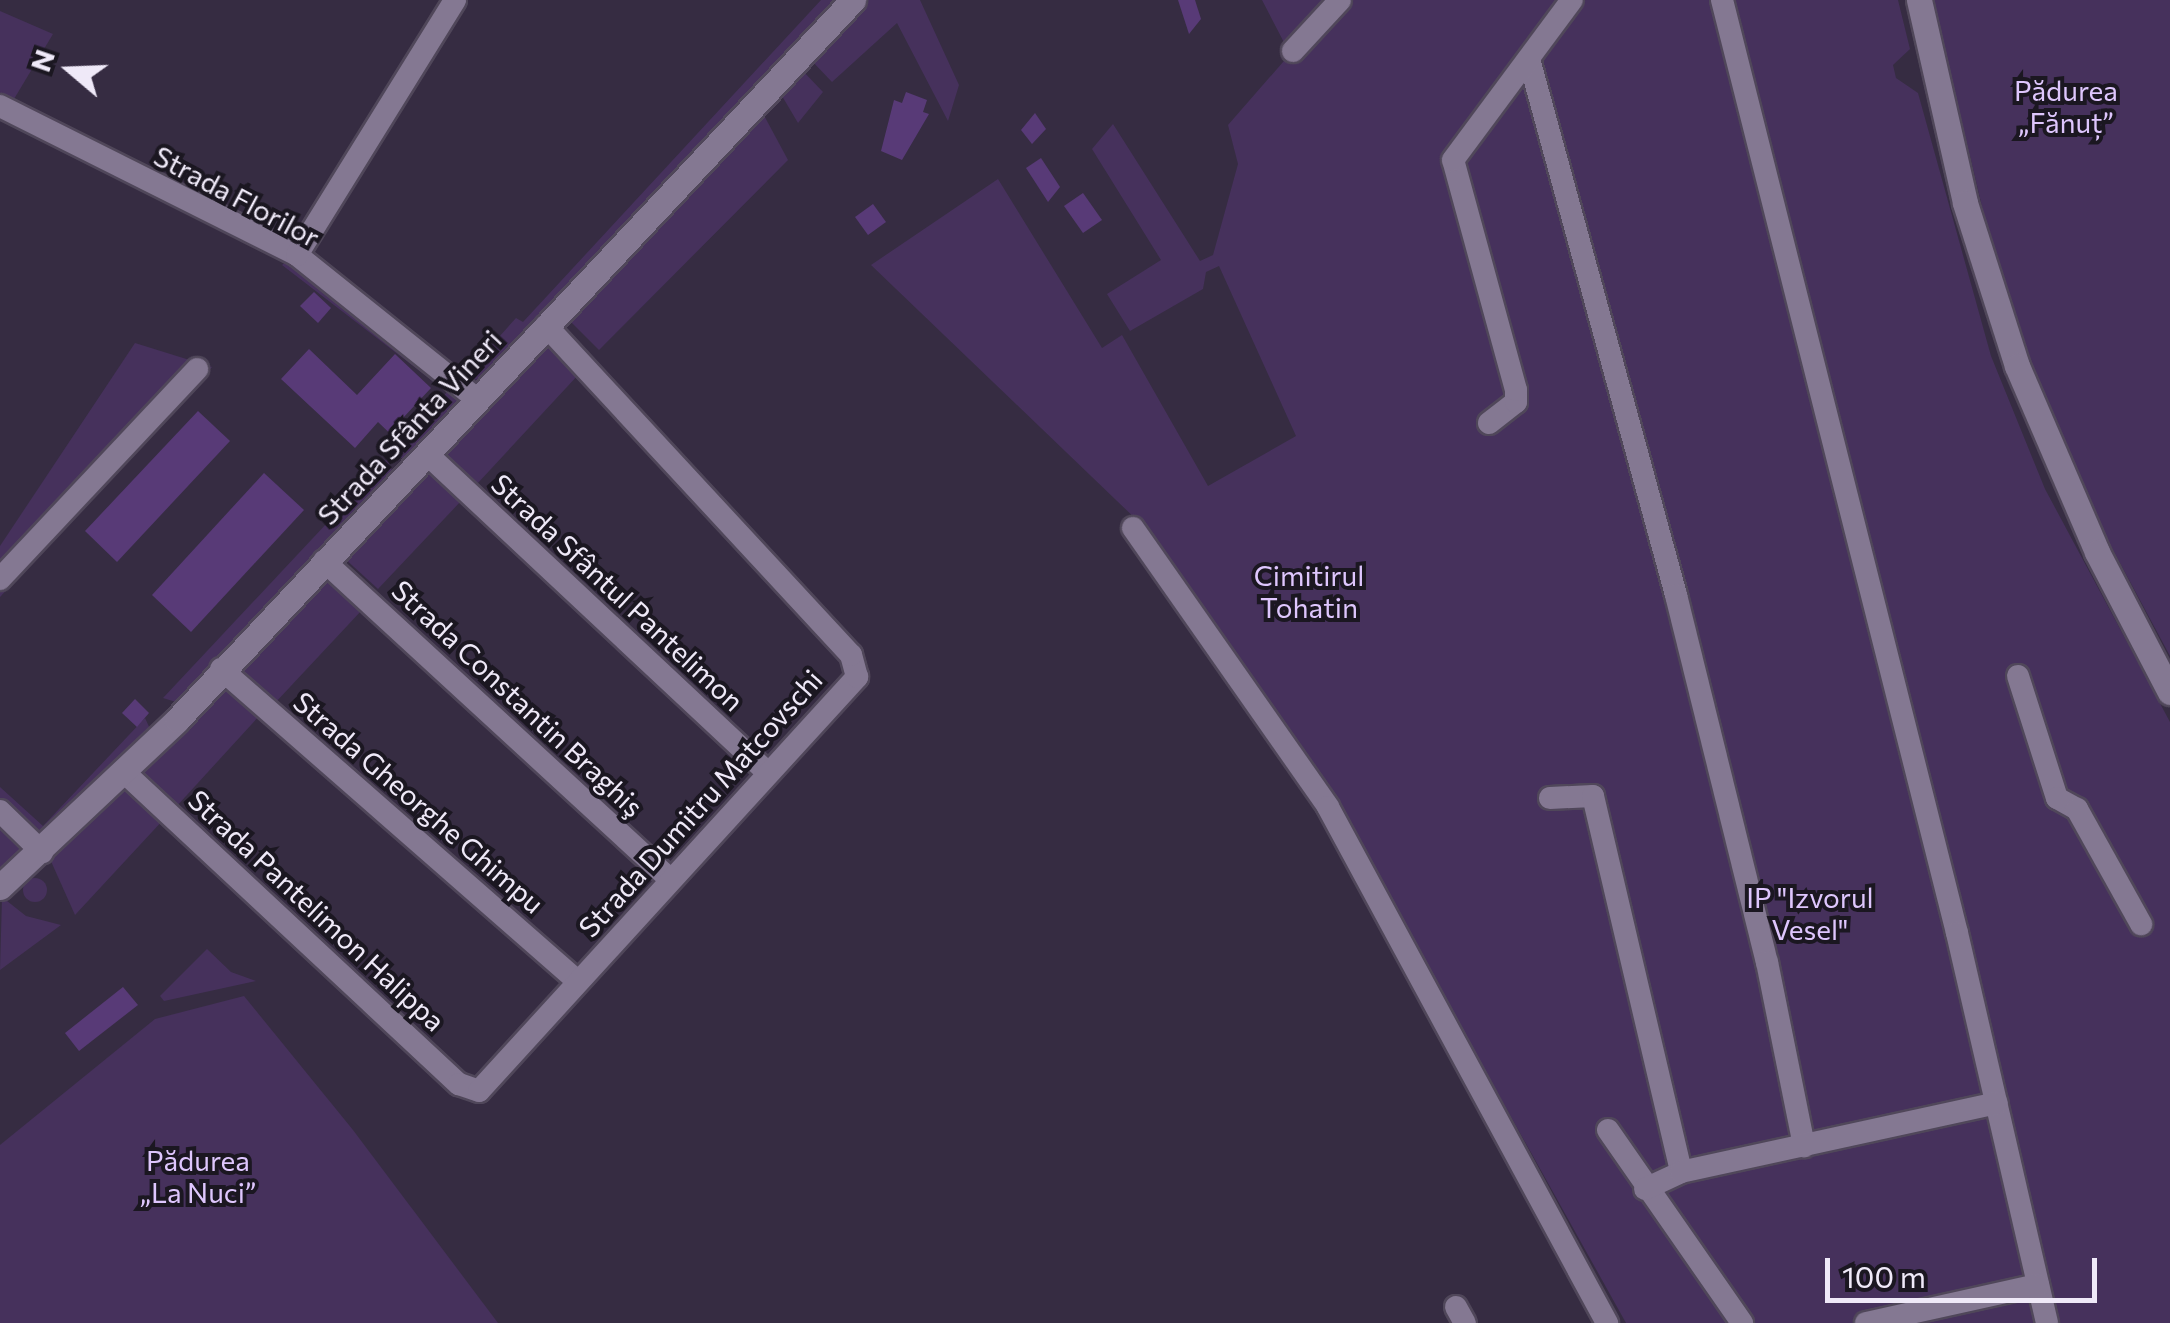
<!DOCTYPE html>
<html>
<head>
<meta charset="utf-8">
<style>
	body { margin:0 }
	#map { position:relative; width:2170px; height:1323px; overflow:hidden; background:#362c42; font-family:Commissioner,sans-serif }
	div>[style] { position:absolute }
	.green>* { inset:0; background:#46315c }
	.round { border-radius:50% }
	.building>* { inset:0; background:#583a77 }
	.roads { filter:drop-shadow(2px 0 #50475a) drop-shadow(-2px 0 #50475a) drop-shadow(0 2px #50475a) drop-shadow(0 -2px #50475a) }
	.minor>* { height:22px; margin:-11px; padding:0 11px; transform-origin:11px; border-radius:11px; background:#847892 }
	.tertiary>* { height:25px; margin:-12.5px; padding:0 12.5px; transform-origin:12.5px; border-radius:12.5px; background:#847892 }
	.secondary>* { height:25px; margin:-12.5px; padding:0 12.5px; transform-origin:12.5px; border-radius:12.5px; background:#847892 }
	span { translate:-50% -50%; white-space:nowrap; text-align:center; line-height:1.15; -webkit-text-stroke:8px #1b1721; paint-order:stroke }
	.park-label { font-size:28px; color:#dec6fd }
	.street-label { font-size:28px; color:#efe9f8 }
	.north { position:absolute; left:20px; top:20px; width:100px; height:100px; -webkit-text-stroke:8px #1b1721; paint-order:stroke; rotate:289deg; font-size:28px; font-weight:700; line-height:40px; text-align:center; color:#efe9f8 }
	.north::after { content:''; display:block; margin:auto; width:35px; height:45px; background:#efe9f8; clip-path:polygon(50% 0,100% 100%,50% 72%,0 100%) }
	.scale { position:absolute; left:1825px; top:1258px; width:272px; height:45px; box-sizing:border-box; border:5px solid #efe9f8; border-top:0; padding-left:12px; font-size:30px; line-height:35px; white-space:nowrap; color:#efe9f8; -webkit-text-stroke:8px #1b1721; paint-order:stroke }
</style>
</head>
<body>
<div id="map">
	<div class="green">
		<i style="clip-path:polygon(821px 0,844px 0,485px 380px,467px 379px,456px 370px,470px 369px,516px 318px,523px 322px)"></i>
		<i style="clip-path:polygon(866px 0,920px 0,959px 85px,948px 121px,897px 23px,832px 82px,810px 59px)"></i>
		<i style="clip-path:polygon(1262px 0,1898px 0,1910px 49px,1893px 65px,1896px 78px,1918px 93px,1991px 356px,2045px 489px,2170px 722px,2170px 1323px,1626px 1323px,1345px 819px,1141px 524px,871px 265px,998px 179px,1102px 348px,1122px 335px,1208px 486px,1296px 436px,1219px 266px,1206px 272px,1203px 289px,1130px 331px,1107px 294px,1161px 260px,1092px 149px,1113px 124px,1200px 261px,1213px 255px,1238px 164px,1228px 125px,1290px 54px)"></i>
		<i style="clip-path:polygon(1933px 0,2170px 0,2170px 656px,2070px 470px,1998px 274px)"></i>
		<i style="clip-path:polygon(0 11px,53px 34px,11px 104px,0 98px)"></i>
		<i style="clip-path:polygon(801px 69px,823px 92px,798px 123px,779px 91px)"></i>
		<i style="clip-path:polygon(761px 110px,788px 160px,599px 350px,567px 318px)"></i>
		<i style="clip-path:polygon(287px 261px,458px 397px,458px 406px,408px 462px,393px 453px,447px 392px,282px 265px)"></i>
		<i style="clip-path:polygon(545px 342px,579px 374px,477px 484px,443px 453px)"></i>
		<i style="clip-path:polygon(135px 343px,212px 367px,0 597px,0 546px)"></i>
		<i style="clip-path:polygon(387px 459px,394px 475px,179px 703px,163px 698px)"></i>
		<i style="clip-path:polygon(428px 468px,462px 500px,378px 589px,343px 557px)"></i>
		<i style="clip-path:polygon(325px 575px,362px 610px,275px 703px,239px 671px)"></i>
		<i style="clip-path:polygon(225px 684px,260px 715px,176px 807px,139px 774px)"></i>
		<i style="clip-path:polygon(145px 718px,152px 733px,49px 832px,37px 831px,0 804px,0 787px,43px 826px)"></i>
		<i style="clip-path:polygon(127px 785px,164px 819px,75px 915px,50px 859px)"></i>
		<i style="clip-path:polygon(6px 823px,20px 843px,19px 855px,0 874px,0 828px)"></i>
		<i class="round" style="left:23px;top:878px;width:24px;height:24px"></i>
		<i style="clip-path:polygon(2px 897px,26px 916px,61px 925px,0 970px)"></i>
		<i style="clip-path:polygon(207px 949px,231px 972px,256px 981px,164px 1001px,160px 996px)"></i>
		<i style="clip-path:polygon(244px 996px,353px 1130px,498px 1323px,0 1323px,0 1145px,155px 1019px)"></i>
	</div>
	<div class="building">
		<i style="clip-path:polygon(1178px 0,1195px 0,1201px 19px,1189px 34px)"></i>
		<i style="clip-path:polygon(906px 92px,927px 100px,923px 112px,929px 114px,902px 160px,881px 151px,894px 100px,902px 103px)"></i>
		<i style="clip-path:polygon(1035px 113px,1046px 129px,1032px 144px,1021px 130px)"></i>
		<i style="clip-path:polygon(1041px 158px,1060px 187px,1048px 202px,1026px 168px)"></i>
		<i style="clip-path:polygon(1083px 193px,1102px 220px,1083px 233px,1064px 206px)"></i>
		<i style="clip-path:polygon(873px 204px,886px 222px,868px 235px,855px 217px)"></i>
		<i style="clip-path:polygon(314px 292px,331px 308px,318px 323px,300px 306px)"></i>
		<i style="clip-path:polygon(309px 349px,357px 395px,395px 354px,431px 388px,402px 419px,414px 431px,401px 444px,378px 422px,355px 448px,281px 379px)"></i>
		<i style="clip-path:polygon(198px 411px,230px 441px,117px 562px,85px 531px)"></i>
		<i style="clip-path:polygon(264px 473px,304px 510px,191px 632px,152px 595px)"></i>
		<i style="clip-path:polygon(135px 699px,149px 713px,137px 727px,122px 713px)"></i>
		<i style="clip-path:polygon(123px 987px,138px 1005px,79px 1051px,65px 1033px)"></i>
	</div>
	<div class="roads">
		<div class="minor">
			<i style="left:1722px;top:0;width:962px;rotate:75.86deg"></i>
			<i style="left:1957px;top:933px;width:400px;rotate:77deg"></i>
			<i style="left:1293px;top:51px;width:69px;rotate:-47.3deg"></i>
			<i style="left:1529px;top:59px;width:556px;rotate:74.66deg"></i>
			<i style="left:1676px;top:595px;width:378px;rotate:76.1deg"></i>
			<i style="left:1767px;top:962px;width:188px;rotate:78.6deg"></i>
			<i style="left:0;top:106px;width:332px;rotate:26.6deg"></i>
			<i style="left:297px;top:255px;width:232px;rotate:38.7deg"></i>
			<i style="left:297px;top:255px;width:300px;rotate:-58.2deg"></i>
			<i style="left:1489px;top:423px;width:34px;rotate:-38deg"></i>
			<i style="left:1516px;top:402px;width:12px;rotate:-90deg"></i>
			<i style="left:1516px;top:390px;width:238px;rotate:-105.3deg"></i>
			<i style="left:1453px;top:160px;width:199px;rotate:-53.4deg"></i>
			<i style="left:427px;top:454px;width:467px;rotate:43.1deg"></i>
			<i style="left:1133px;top:528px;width:340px;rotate:55deg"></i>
			<i style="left:1328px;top:807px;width:587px;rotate:61.6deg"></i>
			<i style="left:324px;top:561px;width:471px;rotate:42.6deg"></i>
			<i style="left:0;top:579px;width:288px;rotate:-46.8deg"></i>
			<i style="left:221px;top:669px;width:474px;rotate:41.2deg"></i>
			<i style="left:2018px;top:676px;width:128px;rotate:72.3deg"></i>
			<i style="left:2057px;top:798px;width:23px;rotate:29deg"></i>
			<i style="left:2077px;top:809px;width:132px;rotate:60.9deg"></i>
			<i style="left:124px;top:772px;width:458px;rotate:43deg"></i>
			<i style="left:459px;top:1084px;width:21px;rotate:19deg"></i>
			<i style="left:479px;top:1091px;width:561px;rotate:-47.6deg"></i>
			<i style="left:857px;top:677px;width:23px;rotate:-105deg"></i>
			<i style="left:851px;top:655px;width:449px;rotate:-132.8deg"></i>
			<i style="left:1550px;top:798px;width:43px;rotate:-2.7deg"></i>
			<i style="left:1593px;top:796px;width:386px;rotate:76.8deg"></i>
			<i style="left:0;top:811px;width:59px;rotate:44.3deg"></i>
			<i style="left:1608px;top:1130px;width:235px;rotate:55.2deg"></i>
			<i style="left:1645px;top:1189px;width:40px;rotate:-25deg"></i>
			<i style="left:1681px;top:1172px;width:323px;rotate:-12.3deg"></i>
			<i style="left:1456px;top:1307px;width:18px;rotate:61deg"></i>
			<i style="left:1866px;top:1323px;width:176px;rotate:-12.5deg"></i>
		</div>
		<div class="tertiary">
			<i style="left:0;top:887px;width:243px;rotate:-43.3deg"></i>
			<i style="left:177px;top:720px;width:988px;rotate:-46.81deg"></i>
		</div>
		<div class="secondary">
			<i style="left:1919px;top:0;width:208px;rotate:77.2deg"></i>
			<i style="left:1965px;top:203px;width:171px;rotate:72.3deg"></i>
			<i style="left:2017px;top:366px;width:202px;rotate:66.7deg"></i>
			<i style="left:2097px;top:552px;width:158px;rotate:62.5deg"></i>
		</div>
	</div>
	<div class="park-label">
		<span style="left:2066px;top:106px">Pădurea<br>„Fănuț”</span>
		<span style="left:1309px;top:591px">Cimitirul<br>Tohatin</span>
		<span style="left:1810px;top:913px">IP "Izvorul<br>Vesel"</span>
		<span style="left:198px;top:1176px">Pădurea<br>„La Nuci”</span>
	</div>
	<div class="street-label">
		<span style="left:237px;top:196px;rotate:28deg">Strada Florilor</span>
		<span style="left:409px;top:427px;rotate:-47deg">Strada Sfânta Vineri</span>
		<span style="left:618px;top:592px;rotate:43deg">Strada Sfântul Pantelimon</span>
		<span style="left:518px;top:698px;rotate:43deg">Strada Constantin Braghiş</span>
		<span style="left:419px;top:802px;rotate:41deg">Strada Gheorghe Ghimpu</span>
		<span style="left:700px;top:803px;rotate:-48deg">Strada Dumitru Matcovschi</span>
		<span style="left:317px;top:910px;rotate:43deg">Strada Pantelimon Halippa</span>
	</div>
	<div class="north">N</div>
	<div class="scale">100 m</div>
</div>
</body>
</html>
